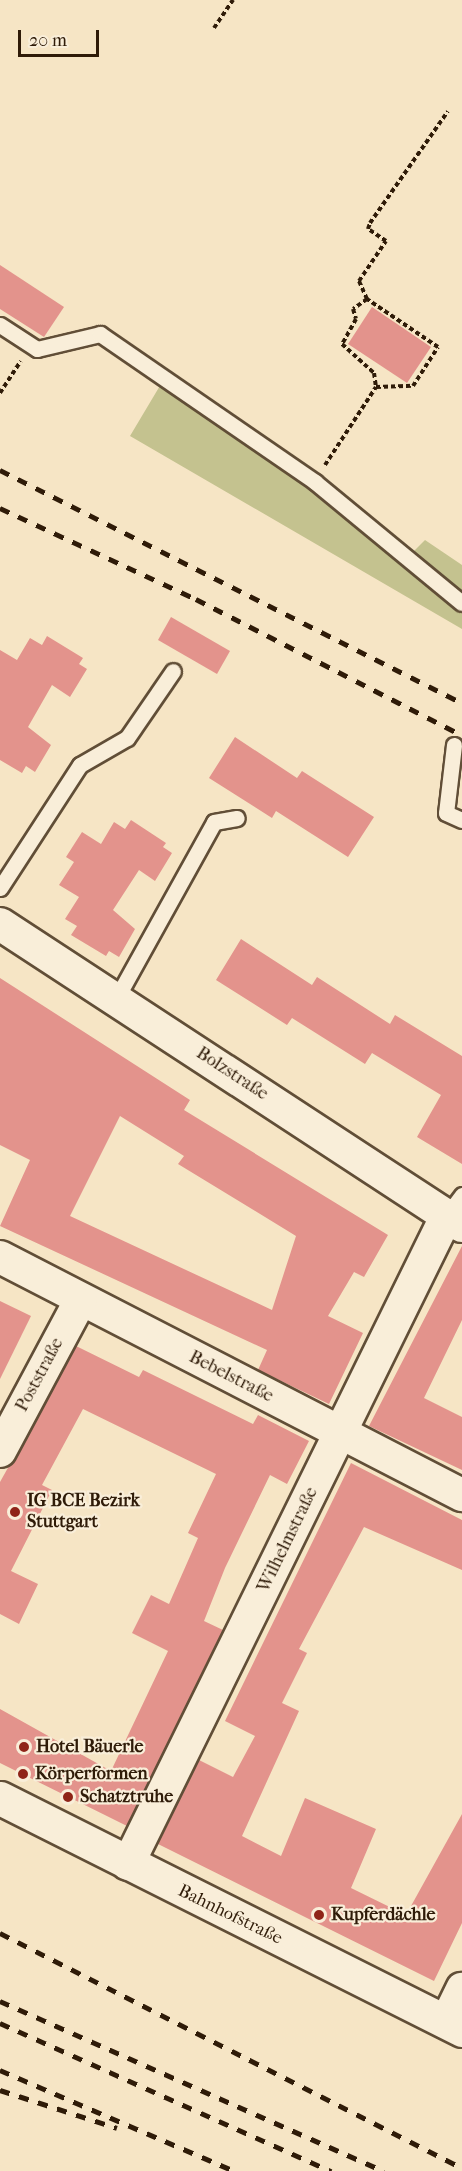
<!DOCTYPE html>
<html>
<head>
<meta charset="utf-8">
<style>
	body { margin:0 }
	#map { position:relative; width:462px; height:2171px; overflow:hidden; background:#f6e5c5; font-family:"IM FELL French Canon",serif }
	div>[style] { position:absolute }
	.green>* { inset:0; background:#c4c28f }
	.building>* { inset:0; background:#e3938c }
	.path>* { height:4px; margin-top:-2px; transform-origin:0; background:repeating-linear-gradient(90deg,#2f1b08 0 4.5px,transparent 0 7.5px) }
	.roads { filter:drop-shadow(2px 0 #614e37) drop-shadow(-2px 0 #614e37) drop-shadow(0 2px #614e37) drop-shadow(0 -2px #614e37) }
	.lane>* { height:15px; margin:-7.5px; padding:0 7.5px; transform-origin:7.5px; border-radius:7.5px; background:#f9eed9 }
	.street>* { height:32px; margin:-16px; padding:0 16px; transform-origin:16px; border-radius:16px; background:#f9eed9 }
	.secondary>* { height:33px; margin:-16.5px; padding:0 16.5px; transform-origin:16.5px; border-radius:16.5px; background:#f9eed9 }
	.rail>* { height:4.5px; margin-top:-2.25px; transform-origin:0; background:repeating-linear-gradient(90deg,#2f1b08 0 10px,transparent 0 20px) }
	.dots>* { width:16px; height:16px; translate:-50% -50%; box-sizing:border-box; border:3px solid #f9eed9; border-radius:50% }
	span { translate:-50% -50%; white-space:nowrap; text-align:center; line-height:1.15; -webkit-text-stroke:4.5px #f9eed9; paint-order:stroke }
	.street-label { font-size:18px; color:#2f1b08 }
	.poi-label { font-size:18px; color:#2f1b08; font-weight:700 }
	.left { translate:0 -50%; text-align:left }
	.scale { position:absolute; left:18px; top:30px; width:81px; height:27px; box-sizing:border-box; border:3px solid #2f1b08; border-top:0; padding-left:8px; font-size:18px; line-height:21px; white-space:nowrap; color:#2f1b08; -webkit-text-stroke:4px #f9eed9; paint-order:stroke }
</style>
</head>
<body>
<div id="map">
	<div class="green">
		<i style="clip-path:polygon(161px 384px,292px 473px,403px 562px,425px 540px,462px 565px,462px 629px,130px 436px)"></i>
	</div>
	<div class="building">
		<i style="clip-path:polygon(0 265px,64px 307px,44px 337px,0 309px)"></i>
		<i style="clip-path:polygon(372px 307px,431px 347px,407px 383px,348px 344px)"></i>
		<i style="clip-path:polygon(171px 617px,230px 651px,217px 674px,158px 640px)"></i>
		<i style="clip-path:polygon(47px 636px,83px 658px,79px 664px,87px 669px,70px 697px,52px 685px,28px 727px,51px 745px,35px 772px,26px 766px,22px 773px,0 760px,0 650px,17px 660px,30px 638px,42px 645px)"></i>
		<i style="clip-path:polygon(235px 737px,297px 778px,302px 771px,374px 817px,348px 857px,276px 811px,272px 818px,209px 778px)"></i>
		<i style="clip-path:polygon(131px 820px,166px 843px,163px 847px,172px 853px,155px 881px,139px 870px,113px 910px,135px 929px,119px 957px,109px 951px,106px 956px,71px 935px,77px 926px,65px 919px,79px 897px,59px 885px,74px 862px,66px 857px,82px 832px,101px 844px,114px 822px,125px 829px)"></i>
		<i style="clip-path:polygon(241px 939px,312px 985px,317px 977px,390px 1024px,395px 1015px,462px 1056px,462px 1164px,417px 1137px,441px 1095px,372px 1053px,365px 1064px,292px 1018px,287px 1025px,216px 980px)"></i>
		<i style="clip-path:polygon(evenodd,0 978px,190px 1100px,184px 1110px,388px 1235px,364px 1277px,354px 1272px,328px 1316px,363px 1333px,329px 1404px,258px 1370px,267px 1350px,0 1226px,30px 1160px,0 1145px,0 978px,120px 1116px,184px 1156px,178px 1164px,296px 1236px,272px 1310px,70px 1216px,120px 1116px)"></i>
		<i style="clip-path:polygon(462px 1246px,462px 1320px,424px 1398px,462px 1417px,462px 1470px,369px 1426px)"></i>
		<i style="clip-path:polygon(0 1301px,31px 1316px,0 1379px)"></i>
		<i style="clip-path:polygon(76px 1346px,139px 1377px,143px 1370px,253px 1424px,258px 1415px,309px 1441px,287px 1484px,270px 1475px,225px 1568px,204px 1621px,223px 1630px,127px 1826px,0 1763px,0 1709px,111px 1771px,168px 1651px,132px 1633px,151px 1595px,169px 1604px,198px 1538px,188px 1533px,216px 1474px,83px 1409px,42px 1485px,52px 1490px,11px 1571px,38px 1584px,19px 1624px,0 1614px,0 1482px)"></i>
		<i style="clip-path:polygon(351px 1463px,462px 1520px,462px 1570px,364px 1527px,299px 1649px,307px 1653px,282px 1703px,299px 1711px,242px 1836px,281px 1856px,305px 1798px,376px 1829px,351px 1888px,406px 1915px,462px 1814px,462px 1923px,434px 1981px,158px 1844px,199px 1760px,233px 1777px,255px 1736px,225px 1721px)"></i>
	</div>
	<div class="path">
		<i style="left:214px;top:28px;width:34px;rotate:-56deg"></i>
		<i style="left:367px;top:299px;width:20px;rotate:-114deg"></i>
		<i style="left:359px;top:281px;width:48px;rotate:-56deg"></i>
		<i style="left:386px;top:241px;width:22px;rotate:-146deg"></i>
		<i style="left:368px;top:229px;width:6px;rotate:-72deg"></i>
		<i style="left:370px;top:223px;width:136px;rotate:-55.1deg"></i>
		<i style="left:0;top:393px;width:38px;rotate:-57deg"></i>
		<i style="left:325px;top:465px;width:93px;rotate:-56.8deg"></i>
		<i style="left:376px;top:387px;width:37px;rotate:-2deg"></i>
		<i style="left:413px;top:386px;width:46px;rotate:-57.3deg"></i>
		<i style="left:438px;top:347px;width:86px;rotate:-145.9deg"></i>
		<i style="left:367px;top:299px;width:17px;rotate:144deg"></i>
		<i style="left:353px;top:309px;width:10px;rotate:73deg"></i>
		<i style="left:356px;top:319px;width:29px;rotate:119deg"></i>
		<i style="left:342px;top:344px;width:43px;rotate:42.2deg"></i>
		<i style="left:374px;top:373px;width:14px;rotate:82deg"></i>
	</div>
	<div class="roads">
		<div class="lane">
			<i style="left:0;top:325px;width:44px;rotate:33deg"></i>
			<i style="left:37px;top:349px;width:65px;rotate:-13.4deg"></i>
			<i style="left:100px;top:334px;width:261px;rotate:34.5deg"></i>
			<i style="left:315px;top:482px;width:190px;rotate:39.5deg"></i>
			<i style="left:454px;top:745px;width:68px;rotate:96.7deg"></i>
			<i style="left:446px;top:813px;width:17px;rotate:24deg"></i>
			<i style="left:0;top:888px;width:147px;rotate:-57deg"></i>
			<i style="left:80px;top:765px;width:54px;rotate:-29.9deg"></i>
			<i style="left:127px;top:738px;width:81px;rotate:-55.5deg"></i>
			<i style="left:116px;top:999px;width:202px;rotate:-61deg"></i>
			<i style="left:214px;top:822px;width:23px;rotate:-10deg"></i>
			<i style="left:447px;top:1215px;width:25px;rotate:-53deg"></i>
		</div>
		<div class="street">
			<i style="left:0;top:924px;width:552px;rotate:33.17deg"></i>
			<i style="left:0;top:1257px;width:520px;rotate:27.26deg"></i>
			<i style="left:0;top:1451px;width:172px;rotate:-61.9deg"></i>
			<i style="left:128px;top:1864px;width:723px;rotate:-63.82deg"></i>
			<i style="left:446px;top:2022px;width:37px;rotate:-64deg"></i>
		</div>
		<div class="secondary">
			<i style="left:0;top:1798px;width:517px;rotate:26.66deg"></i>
		</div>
	</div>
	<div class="rail">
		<i style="left:0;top:470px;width:517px;rotate:26.76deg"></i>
		<i style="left:0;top:508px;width:216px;rotate:24.9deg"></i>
		<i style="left:196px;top:599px;width:299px;rotate:27.1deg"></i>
		<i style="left:0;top:1933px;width:518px;rotate:26.96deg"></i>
		<i style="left:0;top:2001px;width:420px;rotate:23.9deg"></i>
		<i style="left:0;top:2023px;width:363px;rotate:24.1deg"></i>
		<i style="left:0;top:2070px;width:255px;rotate:23.3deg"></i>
		<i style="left:0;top:2090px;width:123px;rotate:18deg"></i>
	</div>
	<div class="dots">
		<i style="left:15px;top:1512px;background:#8f2418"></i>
		<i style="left:24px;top:1747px;background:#8f2418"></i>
		<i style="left:23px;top:1774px;background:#8f2418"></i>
		<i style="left:68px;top:1797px;background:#8f2418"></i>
		<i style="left:319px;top:1915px;background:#8f2418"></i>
	</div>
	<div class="street-label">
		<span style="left:232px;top:1074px;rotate:33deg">Bolzstraße</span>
		<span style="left:40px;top:1375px;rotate:-62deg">Poststraße</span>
		<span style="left:231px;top:1377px;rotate:27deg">Bebelstraße</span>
		<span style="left:288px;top:1540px;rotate:-64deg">Wilhelmstraße</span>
		<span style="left:230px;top:1915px;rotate:26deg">Bahnhofstraße</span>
	</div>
	<div class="poi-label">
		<span class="left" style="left:27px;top:1512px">IG BCE Bezirk<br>Stuttgart</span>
		<span class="left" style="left:36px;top:1747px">Hotel Bäuerle</span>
		<span class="left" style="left:35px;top:1774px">Körperformen</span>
		<span class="left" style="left:80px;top:1797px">Schatztruhe</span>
		<span class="left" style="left:331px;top:1915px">Kupferdächle</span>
	</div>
	<div class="scale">20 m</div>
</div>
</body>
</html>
